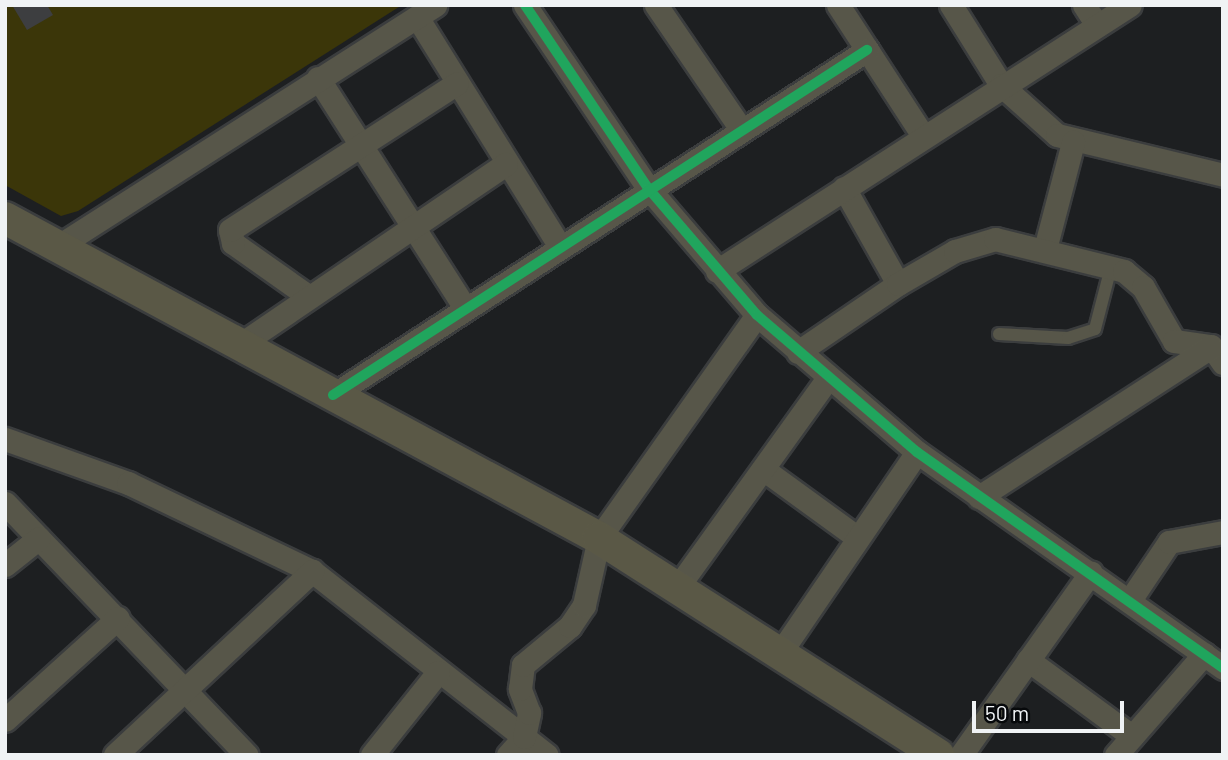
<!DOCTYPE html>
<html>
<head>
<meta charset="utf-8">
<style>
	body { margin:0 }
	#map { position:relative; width:1228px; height:760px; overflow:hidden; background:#1d1f21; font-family:Barlow,sans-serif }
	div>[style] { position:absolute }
	.green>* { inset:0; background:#3b3609 }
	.building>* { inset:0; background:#3d3e40 }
	.roads { filter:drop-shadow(2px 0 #3b3d3e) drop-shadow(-2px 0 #3b3d3e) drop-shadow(0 2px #3b3d3e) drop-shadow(0 -2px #3b3d3e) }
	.service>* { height:12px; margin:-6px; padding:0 6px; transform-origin:6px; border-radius:6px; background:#575649 }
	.minor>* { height:23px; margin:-11.5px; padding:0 11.5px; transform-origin:11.5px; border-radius:11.5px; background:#575649 }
	.secondary>* { height:32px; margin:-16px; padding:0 16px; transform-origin:16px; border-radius:16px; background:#5a5846 }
	.cycleway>* { height:10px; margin:-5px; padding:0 5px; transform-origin:5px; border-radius:5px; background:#20a55d }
	span { translate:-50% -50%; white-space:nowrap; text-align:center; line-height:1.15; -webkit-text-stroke:5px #07090b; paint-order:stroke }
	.frame { position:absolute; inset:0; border:7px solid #f0f3f5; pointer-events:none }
	.scale { position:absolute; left:972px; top:701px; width:152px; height:32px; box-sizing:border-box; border:4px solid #f0f3f5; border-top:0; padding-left:9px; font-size:21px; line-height:24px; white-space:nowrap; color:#f0f3f5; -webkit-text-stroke:5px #07090b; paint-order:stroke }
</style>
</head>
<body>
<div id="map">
	<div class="green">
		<i style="clip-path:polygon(5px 5px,402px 5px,78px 211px,61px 216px,5px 185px)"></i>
	</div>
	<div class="building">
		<i style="clip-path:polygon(12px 5px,47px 5px,53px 15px,27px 30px)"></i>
	</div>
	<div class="roads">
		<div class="service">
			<i style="left:999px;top:334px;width:69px;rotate:3.3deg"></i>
			<i style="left:1068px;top:338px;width:28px;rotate:-18deg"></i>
			<i style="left:1095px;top:329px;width:64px;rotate:-75.5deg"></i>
		</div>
		<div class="minor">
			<i style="left:525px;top:5px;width:220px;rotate:56.1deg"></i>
			<i style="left:648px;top:188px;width:167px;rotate:49.4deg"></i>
			<i style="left:757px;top:315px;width:211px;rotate:40.6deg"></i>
			<i style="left:917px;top:452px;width:375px;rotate:35.2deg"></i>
			<i style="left:656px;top:5px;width:150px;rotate:55.6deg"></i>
			<i style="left:838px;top:5px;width:156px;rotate:57deg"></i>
			<i style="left:951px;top:5px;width:94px;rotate:58deg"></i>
			<i style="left:1001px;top:85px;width:75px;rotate:41.8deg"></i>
			<i style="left:1057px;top:135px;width:171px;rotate:13.5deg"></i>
			<i style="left:1084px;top:5px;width:24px;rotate:57deg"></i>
			<i style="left:417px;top:17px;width:269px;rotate:58.1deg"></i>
			<i style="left:318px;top:78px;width:273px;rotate:57.4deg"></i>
			<i style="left:844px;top:188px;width:110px;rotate:60.6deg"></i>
			<i style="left:57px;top:247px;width:449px;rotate:-32.6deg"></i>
			<i style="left:1045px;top:249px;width:111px;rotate:-75.3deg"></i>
			<i style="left:717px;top:271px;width:491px;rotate:-32.8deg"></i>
			<i style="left:308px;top:296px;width:92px;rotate:-144.8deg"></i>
			<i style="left:233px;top:243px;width:13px;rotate:-103deg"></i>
			<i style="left:230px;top:230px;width:270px;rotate:-32.9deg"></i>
			<i style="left:238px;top:346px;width:324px;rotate:-34.2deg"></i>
			<i style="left:798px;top:352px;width:121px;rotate:-34.2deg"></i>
			<i style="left:898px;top:284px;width:66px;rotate:-30.1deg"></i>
			<i style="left:955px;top:251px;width:42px;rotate:-16.7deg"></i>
			<i style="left:995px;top:239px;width:133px;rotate:13.9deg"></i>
			<i style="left:1124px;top:271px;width:25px;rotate:40deg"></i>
			<i style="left:1143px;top:287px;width:62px;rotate:60.1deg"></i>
			<i style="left:1174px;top:341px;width:37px;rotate:8deg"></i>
			<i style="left:1211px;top:346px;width:21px;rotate:55deg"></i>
			<i style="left:333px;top:395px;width:636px;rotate:-32.87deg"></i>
			<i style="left:5px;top:439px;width:131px;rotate:19.7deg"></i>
			<i style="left:128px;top:483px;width:204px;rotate:25.6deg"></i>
			<i style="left:312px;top:571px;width:298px;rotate:38.1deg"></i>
			<i style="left:763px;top:469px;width:117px;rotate:36deg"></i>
			<i style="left:979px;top:497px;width:276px;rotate:-32.9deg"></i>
			<i style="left:5px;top:503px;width:349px;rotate:46.2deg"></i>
			<i style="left:5px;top:565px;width:43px;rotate:-38.5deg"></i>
			<i style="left:677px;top:588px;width:259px;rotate:-54.3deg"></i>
			<i style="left:1130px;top:600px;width:70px;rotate:-56.1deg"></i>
			<i style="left:1169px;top:542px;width:55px;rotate:-10.5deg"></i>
			<i style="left:780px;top:653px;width:243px;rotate:-55.7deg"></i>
			<i style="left:1028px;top:660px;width:129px;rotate:36.2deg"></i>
			<i style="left:5px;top:720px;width:152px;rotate:-42.1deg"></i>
			<i style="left:115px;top:755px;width:270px;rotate:-43deg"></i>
			<i style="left:372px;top:755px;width:106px;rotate:-51.5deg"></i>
			<i style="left:508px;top:755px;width:24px;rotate:-48deg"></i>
			<i style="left:524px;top:737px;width:25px;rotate:-78deg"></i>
			<i style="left:529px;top:713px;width:26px;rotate:-111deg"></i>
			<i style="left:520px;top:689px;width:24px;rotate:-83deg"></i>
			<i style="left:523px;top:665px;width:61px;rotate:-39.7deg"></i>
			<i style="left:570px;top:626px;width:25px;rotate:-56deg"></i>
			<i style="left:584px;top:605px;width:69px;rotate:-77.4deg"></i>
			<i style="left:599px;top:538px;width:273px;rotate:-54.7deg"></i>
			<i style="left:961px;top:755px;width:224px;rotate:-54.6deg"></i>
			<i style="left:1116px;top:755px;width:134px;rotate:-48.9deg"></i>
		</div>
		<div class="secondary">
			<i style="left:5px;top:218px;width:675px;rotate:28.31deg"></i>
			<i style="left:599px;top:538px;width:403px;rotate:32.6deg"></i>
		</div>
	</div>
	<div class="cycleway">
		<i style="left:525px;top:5px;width:220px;rotate:56.1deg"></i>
		<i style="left:648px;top:188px;width:167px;rotate:49.4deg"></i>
		<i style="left:757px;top:315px;width:211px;rotate:40.6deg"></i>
		<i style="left:917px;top:452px;width:375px;rotate:35.2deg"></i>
		<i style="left:333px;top:395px;width:636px;rotate:-32.87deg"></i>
	</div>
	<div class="frame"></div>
	<div class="scale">50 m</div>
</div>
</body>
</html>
